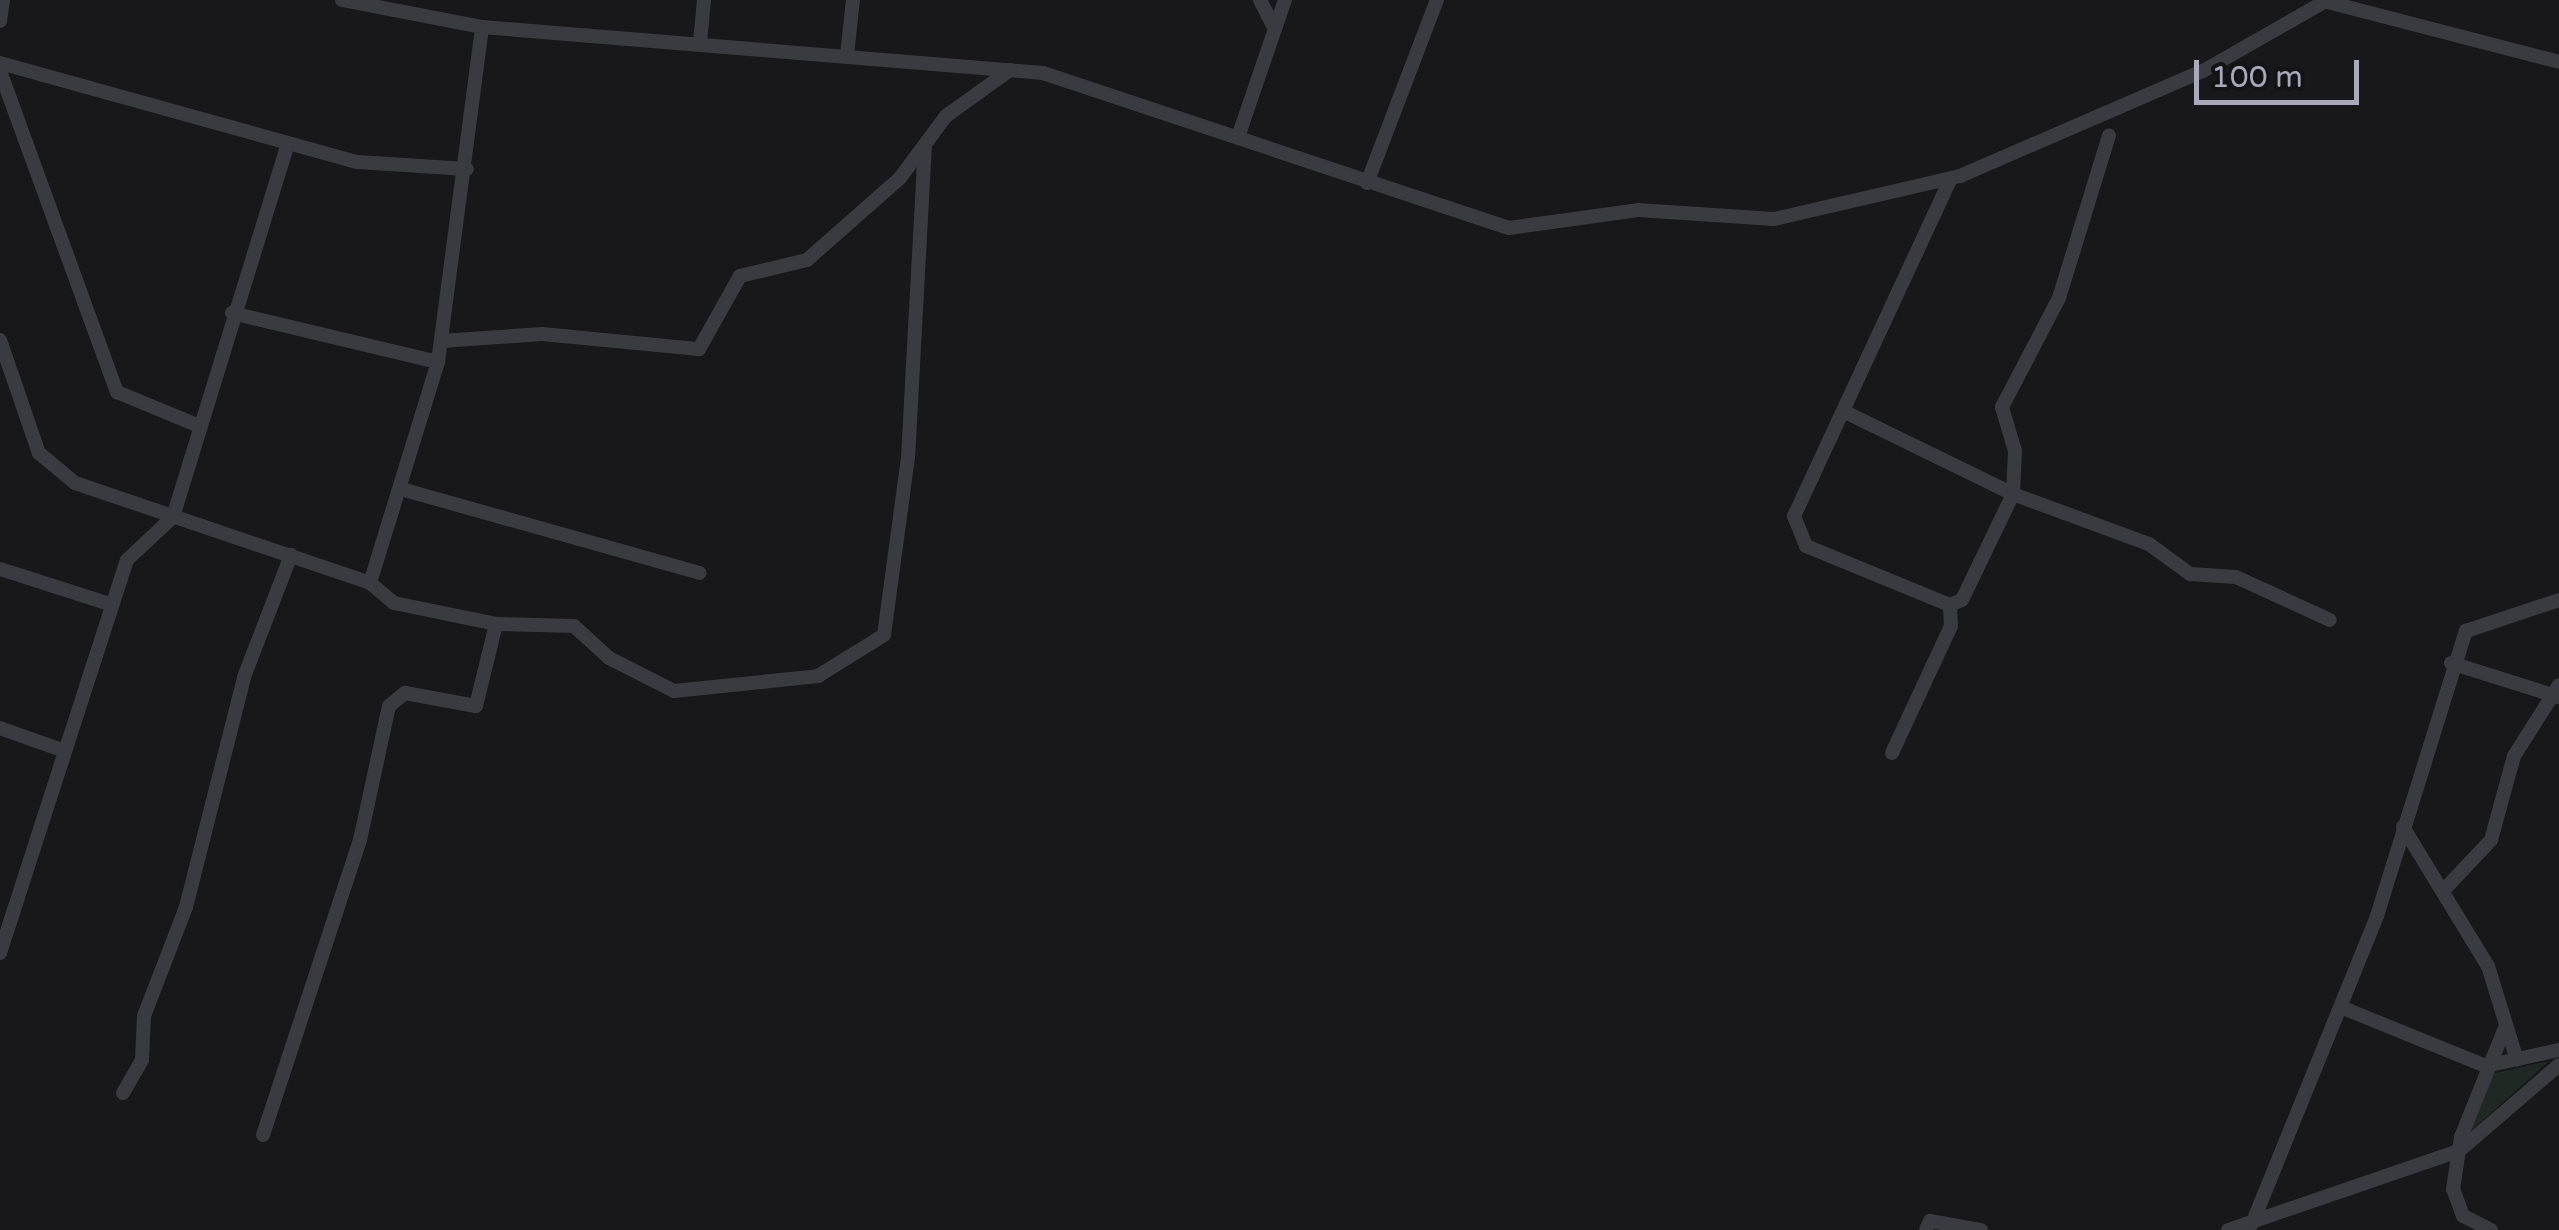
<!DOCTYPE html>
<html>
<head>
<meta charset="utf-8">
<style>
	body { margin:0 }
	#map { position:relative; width:2559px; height:1230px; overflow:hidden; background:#18171a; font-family:"Varela Round",sans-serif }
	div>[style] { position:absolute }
	.green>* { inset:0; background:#1f2822 }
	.minor>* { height:14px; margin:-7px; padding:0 7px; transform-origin:7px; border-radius:7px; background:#3a3a41 }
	span { translate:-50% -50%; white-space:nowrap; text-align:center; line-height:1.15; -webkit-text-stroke:8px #131215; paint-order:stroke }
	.scale { position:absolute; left:2194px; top:60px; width:165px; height:45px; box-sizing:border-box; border:5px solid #a8aabb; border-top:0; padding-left:12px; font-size:30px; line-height:35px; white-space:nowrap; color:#a8aabb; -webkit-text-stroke:8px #131215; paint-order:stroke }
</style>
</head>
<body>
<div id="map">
	<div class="green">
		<i style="clip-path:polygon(2549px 1061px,2470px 1132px,2491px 1074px)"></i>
	</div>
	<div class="minor">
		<i style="left:342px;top:0;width:143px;rotate:10.9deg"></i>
		<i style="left:482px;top:27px;width:563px;rotate:4.69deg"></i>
		<i style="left:1043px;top:73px;width:491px;rotate:18.4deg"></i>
		<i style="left:1509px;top:228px;width:130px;rotate:-7.9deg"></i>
		<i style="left:1638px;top:210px;width:136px;rotate:3.8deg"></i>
		<i style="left:1774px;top:219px;width:191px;rotate:-13deg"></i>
		<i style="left:1960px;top:176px;width:265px;rotate:-23.4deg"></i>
		<i style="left:2203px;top:71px;width:139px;rotate:-29.7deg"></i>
		<i style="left:1260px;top:0;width:33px;rotate:63deg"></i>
		<i style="left:2320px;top:0;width:247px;rotate:14.5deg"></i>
		<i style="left:0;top:21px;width:21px;rotate:-82deg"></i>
		<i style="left:700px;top:42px;width:42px;rotate:-84.6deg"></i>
		<i style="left:847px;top:55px;width:55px;rotate:-83.8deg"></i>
		<i style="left:0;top:63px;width:371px;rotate:15.5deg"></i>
		<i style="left:358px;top:162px;width:109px;rotate:3.7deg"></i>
		<i style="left:0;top:71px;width:342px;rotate:70deg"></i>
		<i style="left:117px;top:392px;width:89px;rotate:22.5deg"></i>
		<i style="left:1238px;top:137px;width:145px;rotate:-71.1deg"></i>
		<i style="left:1951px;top:178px;width:373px;rotate:114.9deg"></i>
		<i style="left:1794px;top:516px;width:32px;rotate:68deg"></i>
		<i style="left:1806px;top:546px;width:156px;rotate:22.3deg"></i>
		<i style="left:1950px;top:605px;width:13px;rotate:-23deg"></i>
		<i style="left:1962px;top:600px;width:118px;rotate:-64.3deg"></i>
		<i style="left:2013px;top:494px;width:43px;rotate:-87.3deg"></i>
		<i style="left:2015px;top:451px;width:46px;rotate:-106.5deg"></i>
		<i style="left:2002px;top:407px;width:123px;rotate:-62.4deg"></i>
		<i style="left:2059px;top:298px;width:170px;rotate:-72.9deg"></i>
		<i style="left:1367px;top:183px;width:196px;rotate:-69.1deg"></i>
		<i style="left:232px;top:313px;width:212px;rotate:13.4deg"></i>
		<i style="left:0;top:340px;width:120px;rotate:71deg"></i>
		<i style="left:39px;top:453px;width:47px;rotate:39.8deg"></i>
		<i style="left:75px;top:483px;width:311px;rotate:18.7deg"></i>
		<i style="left:370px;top:583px;width:31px;rotate:40deg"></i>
		<i style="left:394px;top:603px;width:104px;rotate:11.6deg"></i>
		<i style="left:496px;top:624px;width:78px;rotate:1.5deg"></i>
		<i style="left:574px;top:626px;width:47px;rotate:42.4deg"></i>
		<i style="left:609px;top:658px;width:73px;rotate:26.9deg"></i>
		<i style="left:674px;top:691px;width:145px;rotate:-5.9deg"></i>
		<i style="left:818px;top:676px;width:78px;rotate:-31.8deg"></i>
		<i style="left:884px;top:635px;width:179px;rotate:-82.3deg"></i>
		<i style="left:908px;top:458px;width:310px;rotate:-86.9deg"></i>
		<i style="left:442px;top:341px;width:100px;rotate:-4deg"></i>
		<i style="left:542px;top:334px;width:158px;rotate:5.5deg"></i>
		<i style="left:699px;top:349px;width:84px;rotate:-60.7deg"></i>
		<i style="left:740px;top:276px;width:69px;rotate:-13.4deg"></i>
		<i style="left:807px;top:260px;width:124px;rotate:-41.4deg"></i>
		<i style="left:900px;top:178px;width:77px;rotate:-53.4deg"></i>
		<i style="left:946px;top:116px;width:79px;rotate:-35.7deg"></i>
		<i style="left:1843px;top:411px;width:189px;rotate:26deg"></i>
		<i style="left:2013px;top:494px;width:145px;rotate:20.2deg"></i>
		<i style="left:2149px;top:544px;width:51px;rotate:36.2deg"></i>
		<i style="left:2190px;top:574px;width:46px;rotate:3.7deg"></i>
		<i style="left:2236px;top:577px;width:103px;rotate:24.6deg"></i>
		<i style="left:401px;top:489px;width:310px;rotate:15.7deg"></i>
		<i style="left:0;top:569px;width:115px;rotate:17.7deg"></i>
		<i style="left:370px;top:583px;width:231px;rotate:-72.9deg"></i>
		<i style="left:438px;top:362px;width:338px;rotate:-82.5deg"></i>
		<i style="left:2451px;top:663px;width:113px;rotate:17.5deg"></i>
		<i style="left:0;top:728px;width:63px;rotate:19.6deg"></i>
		<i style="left:1892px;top:753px;width:140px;rotate:-65.1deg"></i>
		<i style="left:1951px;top:626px;width:21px;rotate:-93deg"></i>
		<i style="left:2403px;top:827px;width:163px;rotate:58.6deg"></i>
		<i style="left:2488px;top:966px;width:98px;rotate:72.9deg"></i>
		<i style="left:2443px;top:891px;width:70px;rotate:-46.7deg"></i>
		<i style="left:2491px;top:840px;width:87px;rotate:-74.7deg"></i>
		<i style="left:2514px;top:756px;width:84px;rotate:-57.6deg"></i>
		<i style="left:0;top:953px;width:413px;rotate:-72.1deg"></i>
		<i style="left:127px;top:560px;width:63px;rotate:-43.1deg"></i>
		<i style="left:173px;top:517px;width:391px;rotate:-72.9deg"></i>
		<i style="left:2343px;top:1008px;width:154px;rotate:22.1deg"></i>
		<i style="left:2486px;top:1066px;width:75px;rotate:-12.4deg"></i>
		<i style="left:123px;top:1093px;width:38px;rotate:-60deg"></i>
		<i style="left:142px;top:1060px;width:44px;rotate:-87.4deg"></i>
		<i style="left:144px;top:1016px;width:117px;rotate:-68.9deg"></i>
		<i style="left:186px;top:907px;width:237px;rotate:-75.8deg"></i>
		<i style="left:244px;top:677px;width:131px;rotate:-68.9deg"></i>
		<i style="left:263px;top:1135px;width:311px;rotate:-71.8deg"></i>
		<i style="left:360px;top:840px;width:137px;rotate:-77.8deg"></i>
		<i style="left:389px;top:706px;width:21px;rotate:-39deg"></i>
		<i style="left:405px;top:693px;width:72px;rotate:10.4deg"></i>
		<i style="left:476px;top:706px;width:84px;rotate:-76.3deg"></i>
		<i style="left:2252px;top:1224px;width:332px;rotate:-67.9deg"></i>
		<i style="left:2377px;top:916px;width:299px;rotate:-72.7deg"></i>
		<i style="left:2466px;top:631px;width:98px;rotate:-18.4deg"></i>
		<i style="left:1926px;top:1230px;width:10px;rotate:-66deg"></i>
		<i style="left:1930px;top:1221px;width:52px;rotate:10deg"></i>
		<i style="left:2228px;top:1230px;width:244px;rotate:-18.9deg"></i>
		<i style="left:2459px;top:1151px;width:132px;rotate:-40.7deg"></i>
		<i style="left:2491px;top:1230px;width:31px;rotate:-153deg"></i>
		<i style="left:2463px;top:1216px;width:29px;rotate:-110deg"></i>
		<i style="left:2453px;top:1189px;width:53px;rotate:-81.3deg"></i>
		<i style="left:2461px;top:1137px;width:115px;rotate:-68.1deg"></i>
	</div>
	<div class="scale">100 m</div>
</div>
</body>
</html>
